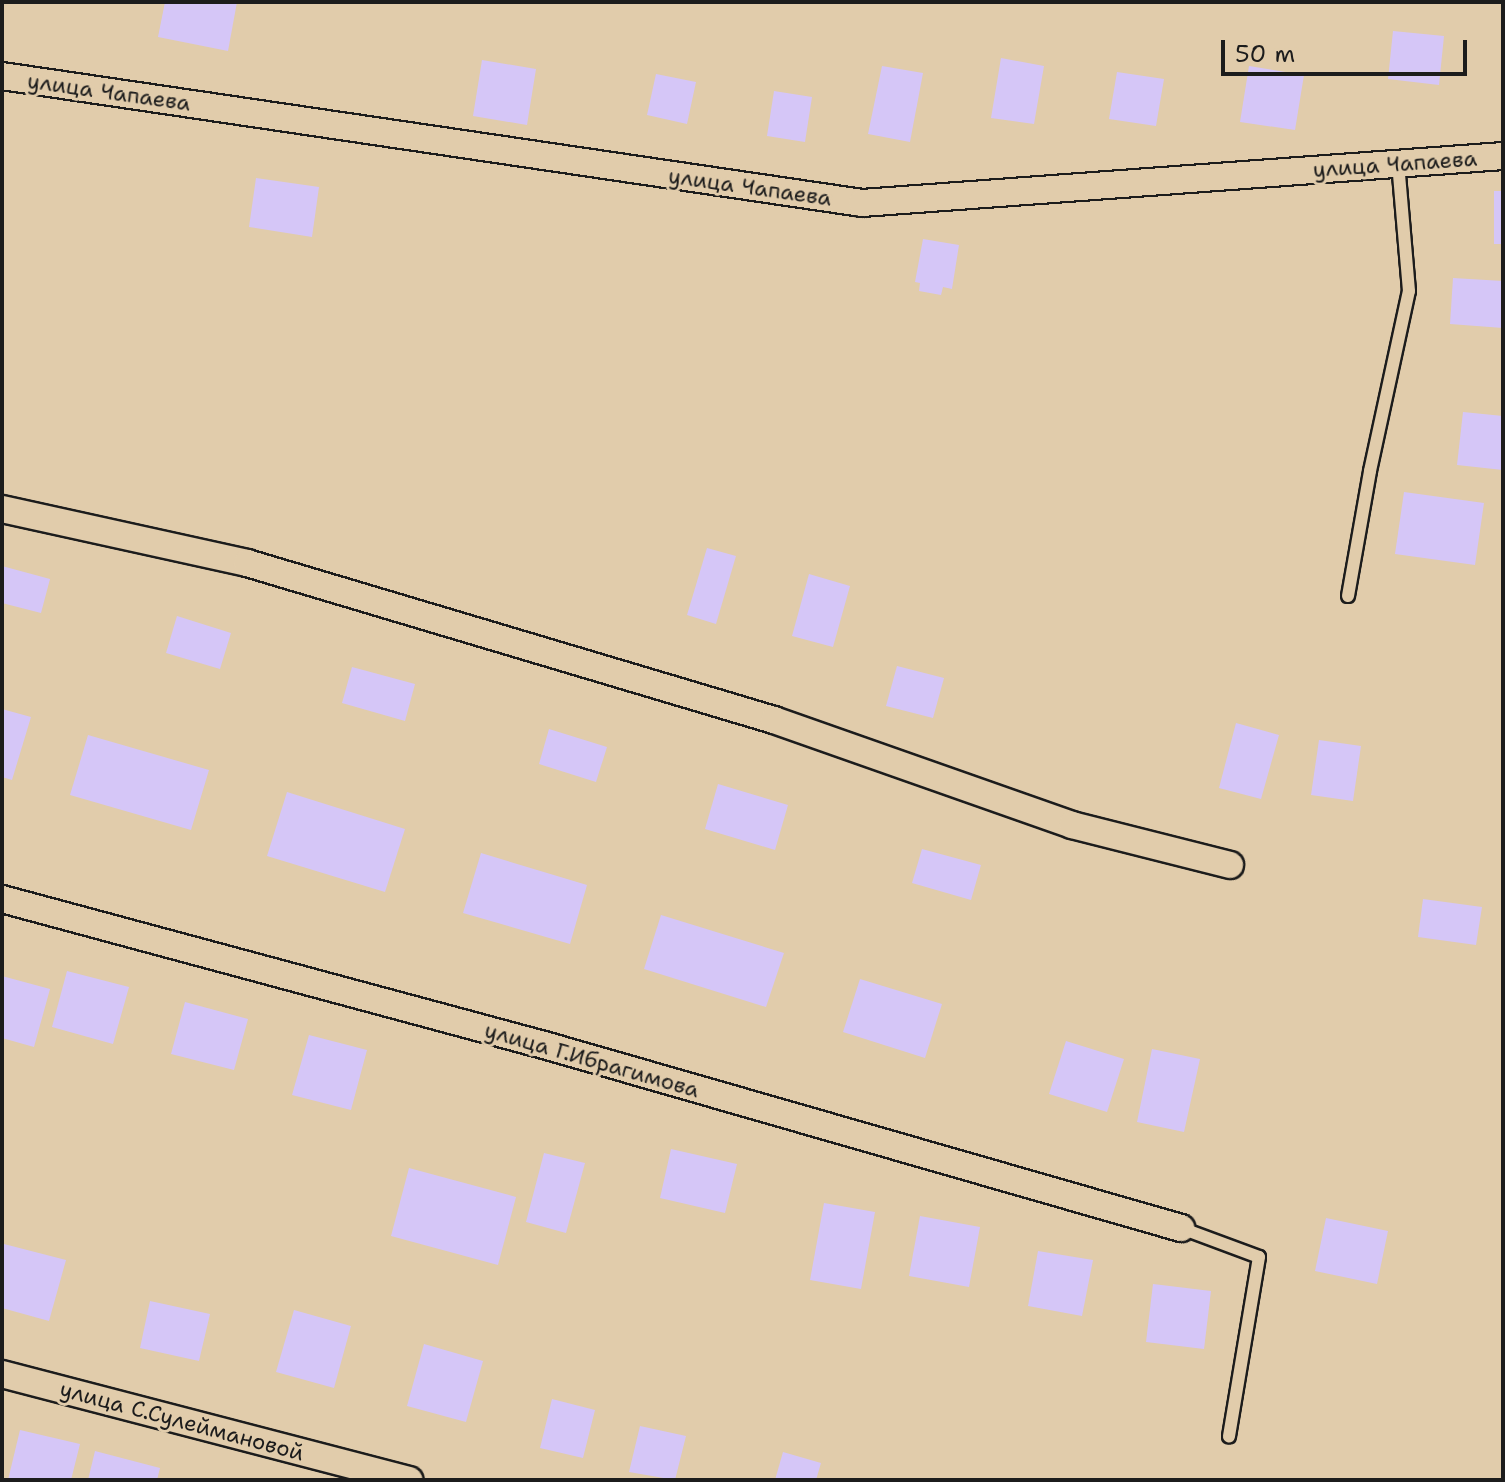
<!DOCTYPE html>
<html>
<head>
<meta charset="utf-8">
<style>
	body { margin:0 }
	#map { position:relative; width:1505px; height:1482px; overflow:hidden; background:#e1ccab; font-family:"Shantell Sans",sans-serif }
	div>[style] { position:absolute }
	.building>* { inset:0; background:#d5c6f7 }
	.roads { filter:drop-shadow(2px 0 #1c1c1c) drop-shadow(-2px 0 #1c1c1c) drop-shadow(0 2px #1c1c1c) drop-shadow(0 -2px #1c1c1c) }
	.lane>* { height:12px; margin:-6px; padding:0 6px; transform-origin:6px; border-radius:6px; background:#e1ccab }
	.street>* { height:26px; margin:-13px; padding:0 13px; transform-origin:13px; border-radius:13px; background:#e1ccab }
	span { translate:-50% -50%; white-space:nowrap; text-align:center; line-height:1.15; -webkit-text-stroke:6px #e1ccab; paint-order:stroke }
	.street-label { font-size:22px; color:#1c1c1c }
	.frame { position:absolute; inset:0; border:4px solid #1c1c1c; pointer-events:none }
	.scale { position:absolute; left:1221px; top:40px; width:246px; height:36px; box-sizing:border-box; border:4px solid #1c1c1c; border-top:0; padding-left:10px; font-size:24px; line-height:28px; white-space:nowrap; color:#1c1c1c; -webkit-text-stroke:6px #e1ccab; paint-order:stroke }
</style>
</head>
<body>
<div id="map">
	<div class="building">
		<i style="clip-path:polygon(165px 2px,237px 2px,228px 51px,158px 37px)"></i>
		<i style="clip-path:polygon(1393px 31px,1444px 36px,1439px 85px,1388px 79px)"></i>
		<i style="clip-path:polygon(1001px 58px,1044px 66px,1034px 124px,991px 118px)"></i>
		<i style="clip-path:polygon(482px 60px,536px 69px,527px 125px,473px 116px)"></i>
		<i style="clip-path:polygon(882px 66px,923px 73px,910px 142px,868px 134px)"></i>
		<i style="clip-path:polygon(1249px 66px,1304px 75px,1295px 130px,1240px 122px)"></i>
		<i style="clip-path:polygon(1117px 72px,1164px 79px,1156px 126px,1109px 119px)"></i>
		<i style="clip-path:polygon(656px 74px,696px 82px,687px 124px,647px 115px)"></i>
		<i style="clip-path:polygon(774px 91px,812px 97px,805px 142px,767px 136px)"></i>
		<i style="clip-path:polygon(256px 178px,319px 187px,312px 237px,249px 227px)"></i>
		<i style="clip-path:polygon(1494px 191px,1503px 191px,1503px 244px,1494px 244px)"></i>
		<i style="clip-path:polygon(923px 239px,959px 245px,952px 289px,943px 287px,941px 295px,919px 291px,920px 283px,915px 282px)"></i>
		<i style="clip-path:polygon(1453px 278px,1503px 281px,1503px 328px,1450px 324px)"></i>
		<i style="clip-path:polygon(1463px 412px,1503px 416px,1503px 470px,1457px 465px)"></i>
		<i style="clip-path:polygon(1404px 492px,1484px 503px,1475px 565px,1395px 554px)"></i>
		<i style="clip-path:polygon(707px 548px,736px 556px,716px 624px,687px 615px)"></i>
		<i style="clip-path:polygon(2px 566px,50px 579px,41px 613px,2px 603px)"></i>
		<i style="clip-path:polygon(809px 574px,850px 586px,833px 647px,792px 636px)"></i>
		<i style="clip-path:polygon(177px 616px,231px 633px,220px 669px,166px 653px)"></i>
		<i style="clip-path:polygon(897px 666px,944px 678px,933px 718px,886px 706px)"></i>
		<i style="clip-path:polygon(352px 667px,415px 684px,405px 721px,342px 703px)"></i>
		<i style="clip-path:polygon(2px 709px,31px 717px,12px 780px,2px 777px)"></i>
		<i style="clip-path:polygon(1236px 723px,1279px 735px,1261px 799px,1219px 788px)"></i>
		<i style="clip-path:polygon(549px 729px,607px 747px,596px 782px,539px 764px)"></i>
		<i style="clip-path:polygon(88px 735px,209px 770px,191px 830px,70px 795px)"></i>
		<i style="clip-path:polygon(1319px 740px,1361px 746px,1353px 801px,1311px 795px)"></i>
		<i style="clip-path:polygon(718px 784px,788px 805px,775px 850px,705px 829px)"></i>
		<i style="clip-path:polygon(287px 792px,405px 829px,385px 892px,267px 856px)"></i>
		<i style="clip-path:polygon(922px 849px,981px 865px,971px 900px,912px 883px)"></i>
		<i style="clip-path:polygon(481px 853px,587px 885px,570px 944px,463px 913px)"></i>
		<i style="clip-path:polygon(1423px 899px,1482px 907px,1476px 945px,1418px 937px)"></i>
		<i style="clip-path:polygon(661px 915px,784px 953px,766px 1007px,644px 969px)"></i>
		<i style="clip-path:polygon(67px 971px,129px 987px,113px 1044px,52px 1027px)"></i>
		<i style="clip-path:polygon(2px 976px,50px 989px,34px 1047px,2px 1038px)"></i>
		<i style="clip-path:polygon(860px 979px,942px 1004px,925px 1058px,843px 1032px)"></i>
		<i style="clip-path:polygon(185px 1002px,248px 1019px,234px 1070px,171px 1054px)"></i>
		<i style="clip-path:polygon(309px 1035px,367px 1050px,351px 1110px,292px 1095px)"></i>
		<i style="clip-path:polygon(1066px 1041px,1124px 1059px,1107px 1112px,1049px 1094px)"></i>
		<i style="clip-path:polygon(1152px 1049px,1200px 1059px,1184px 1132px,1137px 1122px)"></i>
		<i style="clip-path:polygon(671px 1149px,737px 1164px,725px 1213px,660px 1198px)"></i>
		<i style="clip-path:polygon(544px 1153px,585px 1163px,566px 1233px,526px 1222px)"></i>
		<i style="clip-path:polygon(409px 1168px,516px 1197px,498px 1265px,391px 1236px)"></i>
		<i style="clip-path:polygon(824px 1203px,875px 1212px,861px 1289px,810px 1280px)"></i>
		<i style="clip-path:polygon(920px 1216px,980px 1227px,969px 1287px,909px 1276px)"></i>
		<i style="clip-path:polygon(1326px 1218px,1388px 1231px,1377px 1284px,1315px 1271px)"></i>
		<i style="clip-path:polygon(4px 1244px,66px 1260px,49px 1321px,2px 1308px)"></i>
		<i style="clip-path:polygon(1038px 1251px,1093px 1260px,1082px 1316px,1028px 1306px)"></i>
		<i style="clip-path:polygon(1153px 1284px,1211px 1291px,1204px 1349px,1146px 1342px)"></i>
		<i style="clip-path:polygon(150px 1301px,210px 1314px,199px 1361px,140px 1348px)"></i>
		<i style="clip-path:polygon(294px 1310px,351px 1326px,334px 1388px,276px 1372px)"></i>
		<i style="clip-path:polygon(424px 1344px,483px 1361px,466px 1422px,407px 1406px)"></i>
		<i style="clip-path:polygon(552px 1399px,595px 1410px,583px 1458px,540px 1448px)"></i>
		<i style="clip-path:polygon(640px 1426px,686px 1436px,675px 1480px,629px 1472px)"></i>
		<i style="clip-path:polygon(20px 1430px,80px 1444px,71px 1480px,8px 1480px)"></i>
		<i style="clip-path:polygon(95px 1451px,160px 1468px,157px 1480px,88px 1480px)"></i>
		<i style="clip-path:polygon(783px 1452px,821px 1463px,816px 1480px,775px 1480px)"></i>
	</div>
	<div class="roads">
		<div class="lane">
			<i style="left:1348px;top:596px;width:127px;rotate:-80deg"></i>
			<i style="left:1370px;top:471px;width:184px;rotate:-77.8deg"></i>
			<i style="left:1409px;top:291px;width:128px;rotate:-94.9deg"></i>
			<i style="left:1181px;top:1228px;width:83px;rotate:20.4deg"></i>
			<i style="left:1259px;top:1257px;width:182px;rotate:99.5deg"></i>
		</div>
		<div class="street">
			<i style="left:2px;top:76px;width:869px;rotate:8.4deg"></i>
			<i style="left:862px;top:203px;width:643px;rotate:-4.19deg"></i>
			<i style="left:2px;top:509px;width:251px;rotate:12.4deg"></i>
			<i style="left:247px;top:563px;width:550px;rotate:16.59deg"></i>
			<i style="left:774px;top:720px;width:316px;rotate:19.4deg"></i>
			<i style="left:1072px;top:825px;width:163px;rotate:14.2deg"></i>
			<i style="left:2px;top:899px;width:561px;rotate:15.08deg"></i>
			<i style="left:544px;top:1045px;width:663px;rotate:16.03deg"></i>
			<i style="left:2px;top:1374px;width:421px;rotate:14.6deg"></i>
		</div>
	</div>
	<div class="street-label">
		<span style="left:109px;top:92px;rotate:8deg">улица Чапаева</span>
		<span style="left:1395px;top:164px;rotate:-4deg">улица Чапаева</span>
		<span style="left:750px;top:187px;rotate:8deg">улица Чапаева</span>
		<span style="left:592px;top:1060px;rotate:16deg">улица Г.Ибрагимова</span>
		<span style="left:182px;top:1421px;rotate:15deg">улица С.Сулеймановой</span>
	</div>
	<div class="frame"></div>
	<div class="scale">50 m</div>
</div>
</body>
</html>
